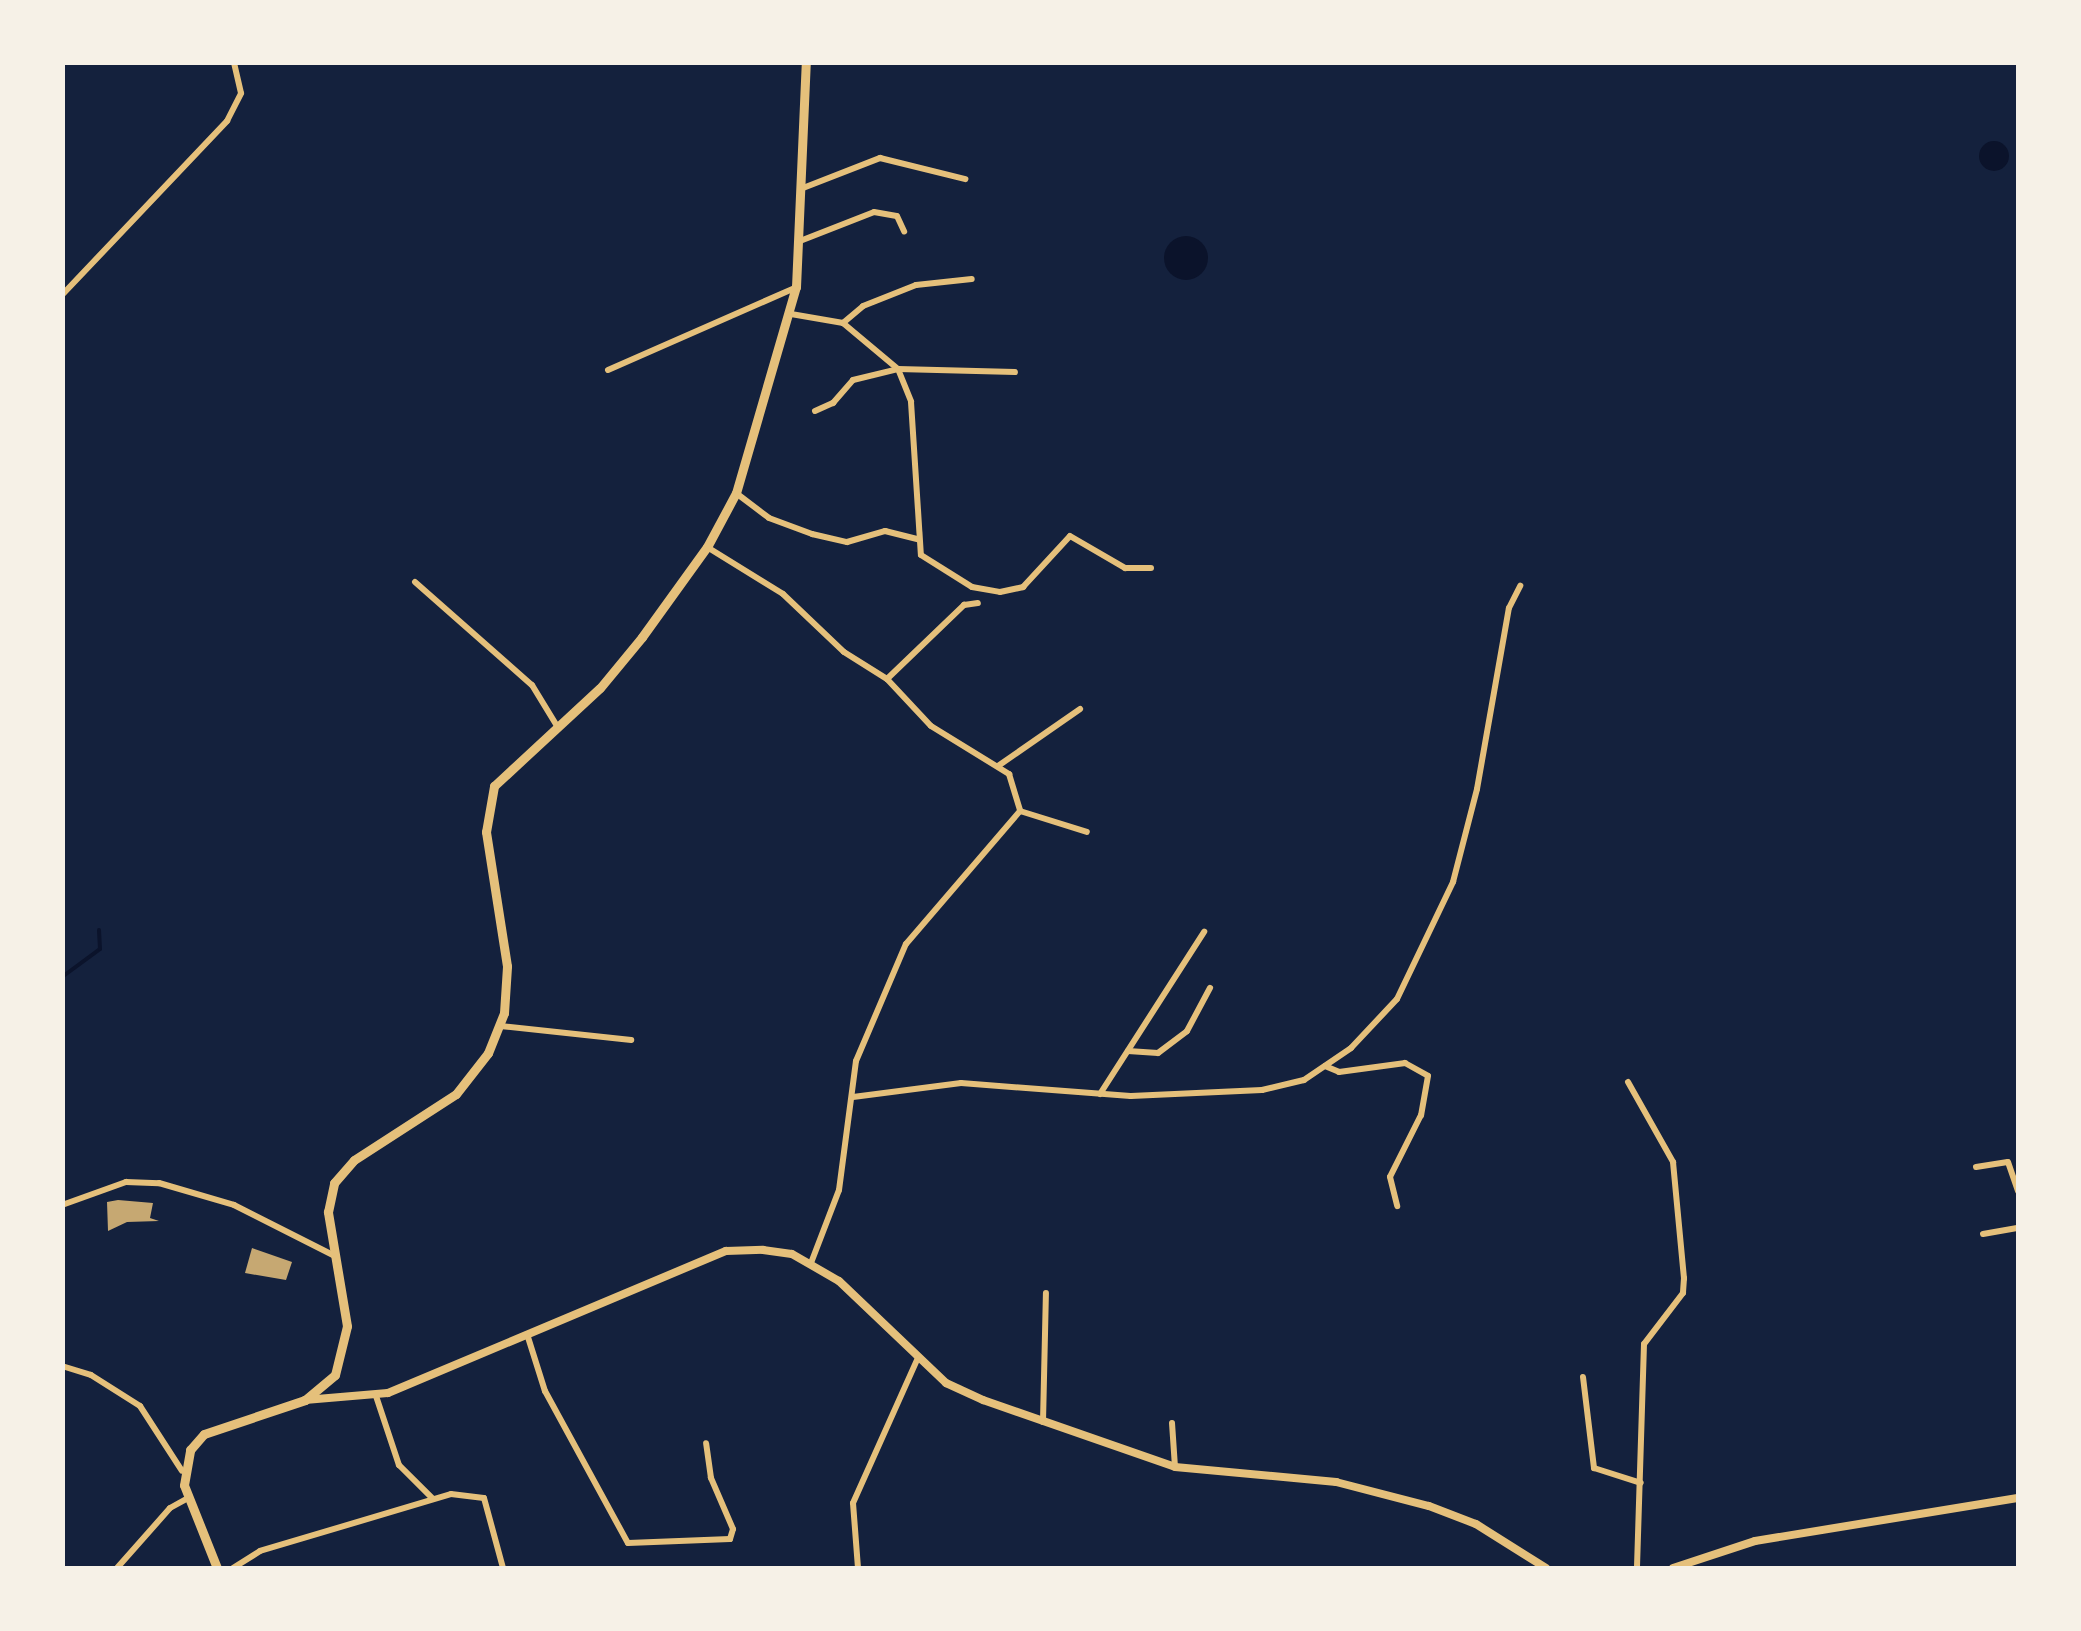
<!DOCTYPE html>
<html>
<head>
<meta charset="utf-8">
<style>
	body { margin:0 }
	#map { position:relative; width:2081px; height:1631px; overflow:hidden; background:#14213d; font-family:"Golos Text",sans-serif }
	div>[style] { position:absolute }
	.water>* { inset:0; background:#0b132b }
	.round { border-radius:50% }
	.stream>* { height:4px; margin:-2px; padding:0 2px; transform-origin:2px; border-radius:2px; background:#0b132b }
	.building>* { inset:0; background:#c6a872 }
	.minor>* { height:6px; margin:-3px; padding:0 3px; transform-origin:3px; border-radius:3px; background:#e5c07b }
	.tertiary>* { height:8px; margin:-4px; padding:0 4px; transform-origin:4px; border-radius:4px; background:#e5c07b }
	.secondary>* { height:9px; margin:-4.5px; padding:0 4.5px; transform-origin:4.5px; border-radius:4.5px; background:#e5c07b }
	span { translate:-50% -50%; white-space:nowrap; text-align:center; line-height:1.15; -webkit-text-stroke:10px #f6f1e7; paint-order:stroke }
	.frame { position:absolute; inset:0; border:65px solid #f6f1e7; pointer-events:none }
</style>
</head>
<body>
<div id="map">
	<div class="water">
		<i class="round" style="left:1979px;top:141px;width:30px;height:30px"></i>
		<i class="round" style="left:1164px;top:236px;width:44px;height:44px"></i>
	</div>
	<div class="stream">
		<i style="left:62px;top:977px;width:47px;rotate:-36.4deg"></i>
		<i style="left:100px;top:949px;width:19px;rotate:-93deg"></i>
	</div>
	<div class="building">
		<i style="clip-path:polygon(118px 1200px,153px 1203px,150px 1218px,159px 1221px,127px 1222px,108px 1231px,107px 1202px)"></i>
		<i style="clip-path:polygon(252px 1248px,292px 1262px,286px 1280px,245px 1273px)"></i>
	</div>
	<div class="minor">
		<i style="left:803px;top:188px;width:83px;rotate:-21.3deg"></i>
		<i style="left:880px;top:158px;width:88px;rotate:13.9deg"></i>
		<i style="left:800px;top:241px;width:79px;rotate:-21.4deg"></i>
		<i style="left:874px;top:212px;width:23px;rotate:10deg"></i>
		<i style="left:897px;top:216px;width:17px;rotate:65deg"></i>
		<i style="left:62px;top:295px;width:240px;rotate:-46.5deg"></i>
		<i style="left:227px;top:121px;width:31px;rotate:-63deg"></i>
		<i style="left:241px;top:93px;width:32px;rotate:-103deg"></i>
		<i style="left:791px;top:314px;width:53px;rotate:9.8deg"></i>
		<i style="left:843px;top:323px;width:72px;rotate:39.9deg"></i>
		<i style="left:898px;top:369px;width:35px;rotate:68deg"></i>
		<i style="left:911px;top:402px;width:153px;rotate:86.3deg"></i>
		<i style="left:921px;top:555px;width:60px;rotate:32.1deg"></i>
		<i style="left:972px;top:587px;width:28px;rotate:10deg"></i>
		<i style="left:1000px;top:592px;width:24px;rotate:-12deg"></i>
		<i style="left:1023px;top:587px;width:69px;rotate:-47.3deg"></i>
		<i style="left:1070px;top:536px;width:64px;rotate:30.2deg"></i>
		<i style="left:1125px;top:568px;width:26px"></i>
		<i style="left:843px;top:323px;width:26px;rotate:-40deg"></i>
		<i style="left:863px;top:306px;width:57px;rotate:-21.6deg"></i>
		<i style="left:916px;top:285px;width:56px;rotate:-6.1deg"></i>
		<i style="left:608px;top:370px;width:204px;rotate:-23.7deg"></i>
		<i style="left:815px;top:411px;width:20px;rotate:-24deg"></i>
		<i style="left:833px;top:403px;width:30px;rotate:-49deg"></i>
		<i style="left:853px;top:380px;width:46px;rotate:-13.7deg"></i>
		<i style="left:898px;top:369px;width:117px;rotate:1.5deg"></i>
		<i style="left:736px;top:493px;width:41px;rotate:37.1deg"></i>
		<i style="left:769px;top:518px;width:46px;rotate:20.4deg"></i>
		<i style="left:812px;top:534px;width:36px;rotate:13deg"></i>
		<i style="left:847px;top:542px;width:40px;rotate:-16deg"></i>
		<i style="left:885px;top:531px;width:34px;rotate:14deg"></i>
		<i style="left:707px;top:547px;width:89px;rotate:31.7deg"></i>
		<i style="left:783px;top:594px;width:84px;rotate:43.6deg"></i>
		<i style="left:844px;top:652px;width:51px;rotate:32.1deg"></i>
		<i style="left:887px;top:679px;width:64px;rotate:46.9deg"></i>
		<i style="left:931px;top:726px;width:92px;rotate:31.6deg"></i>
		<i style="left:1009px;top:774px;width:39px;rotate:73deg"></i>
		<i style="left:415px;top:582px;width:156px;rotate:41.4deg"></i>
		<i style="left:532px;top:685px;width:48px;rotate:58.6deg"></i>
		<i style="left:887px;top:679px;width:107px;rotate:-43.9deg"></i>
		<i style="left:964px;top:605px;width:14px;rotate:-8deg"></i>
		<i style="left:998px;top:766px;width:100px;rotate:-34.8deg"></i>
		<i style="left:500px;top:1026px;width:132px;rotate:6.1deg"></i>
		<i style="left:1128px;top:1051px;width:30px;rotate:4deg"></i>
		<i style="left:1158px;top:1053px;width:36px;rotate:-37deg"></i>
		<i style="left:1187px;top:1031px;width:49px;rotate:-61.9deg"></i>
		<i style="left:1325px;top:1066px;width:15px;rotate:23deg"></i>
		<i style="left:1339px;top:1072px;width:67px;rotate:-7.8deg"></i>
		<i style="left:1405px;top:1063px;width:26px;rotate:29deg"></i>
		<i style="left:1428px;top:1076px;width:40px;rotate:100deg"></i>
		<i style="left:1421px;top:1115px;width:69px;rotate:116.6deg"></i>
		<i style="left:1390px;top:1177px;width:30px;rotate:76deg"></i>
		<i style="left:1628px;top:1082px;width:92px;rotate:60.6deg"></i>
		<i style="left:1673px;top:1162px;width:117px;rotate:84.6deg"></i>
		<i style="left:1684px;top:1278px;width:15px;rotate:94deg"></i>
		<i style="left:1683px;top:1293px;width:64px;rotate:127.4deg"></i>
		<i style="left:1644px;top:1344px;width:224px;rotate:91.8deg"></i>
		<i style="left:1100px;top:1094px;width:193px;rotate:-57.3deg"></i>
		<i style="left:853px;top:1097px;width:109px;rotate:-7.4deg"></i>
		<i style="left:961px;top:1083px;width:170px;rotate:4.4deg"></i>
		<i style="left:1131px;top:1096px;width:131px;rotate:-2.6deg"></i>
		<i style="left:1262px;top:1090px;width:43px;rotate:-13.4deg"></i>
		<i style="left:1304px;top:1080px;width:57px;rotate:-34.2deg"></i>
		<i style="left:1351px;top:1048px;width:67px;rotate:-46.8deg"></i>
		<i style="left:1397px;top:999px;width:130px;rotate:-64.4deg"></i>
		<i style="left:1453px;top:882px;width:96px;rotate:-75.5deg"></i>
		<i style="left:1477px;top:789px;width:184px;rotate:-80deg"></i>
		<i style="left:1509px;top:608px;width:25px;rotate:-63deg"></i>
		<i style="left:1976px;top:1167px;width:32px;rotate:-9deg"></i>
		<i style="left:2008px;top:1162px;width:31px;rotate:71deg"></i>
		<i style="left:62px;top:1205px;width:68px;rotate:-19.8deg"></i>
		<i style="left:126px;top:1182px;width:33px;rotate:2deg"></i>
		<i style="left:159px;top:1183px;width:78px;rotate:16.3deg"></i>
		<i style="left:234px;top:1205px;width:113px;rotate:26.8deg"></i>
		<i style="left:1983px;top:1234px;width:36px;rotate:-10deg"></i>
		<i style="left:811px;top:1263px;width:78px;rotate:-69deg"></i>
		<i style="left:839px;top:1190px;width:130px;rotate:-82.5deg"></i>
		<i style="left:856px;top:1061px;width:127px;rotate:-66.9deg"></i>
		<i style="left:906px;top:944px;width:175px;rotate:-49.4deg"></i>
		<i style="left:1020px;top:811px;width:70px;rotate:17.4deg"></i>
		<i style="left:527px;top:1334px;width:60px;rotate:72.5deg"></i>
		<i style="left:545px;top:1391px;width:173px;rotate:61.4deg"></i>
		<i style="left:628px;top:1543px;width:102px;rotate:-2.2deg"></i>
		<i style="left:730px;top:1539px;width:10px;rotate:-73deg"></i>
		<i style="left:733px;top:1529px;width:56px;rotate:-113.3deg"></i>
		<i style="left:711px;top:1478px;width:35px;rotate:-98deg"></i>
		<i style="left:62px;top:1366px;width:30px;rotate:17deg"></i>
		<i style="left:91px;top:1375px;width:58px;rotate:32.3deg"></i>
		<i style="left:140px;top:1406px;width:77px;rotate:57.1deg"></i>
		<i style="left:1583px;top:1377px;width:92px;rotate:83.1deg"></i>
		<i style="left:1594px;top:1468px;width:49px;rotate:17.7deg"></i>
		<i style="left:376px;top:1396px;width:73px;rotate:71.6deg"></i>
		<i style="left:399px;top:1465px;width:47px;rotate:45deg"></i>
		<i style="left:1043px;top:1422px;width:129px;rotate:-88.7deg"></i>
		<i style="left:1172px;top:1423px;width:44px;rotate:86.1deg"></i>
		<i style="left:117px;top:1568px;width:80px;rotate:-48.5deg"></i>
		<i style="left:170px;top:1508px;width:21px;rotate:-29deg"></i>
		<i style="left:233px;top:1568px;width:32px;rotate:-32deg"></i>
		<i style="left:260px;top:1551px;width:199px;rotate:-16.6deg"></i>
		<i style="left:451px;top:1494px;width:33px;rotate:7deg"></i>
		<i style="left:484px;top:1498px;width:73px;rotate:74.8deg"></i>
		<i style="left:858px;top:1568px;width:65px;rotate:-94.4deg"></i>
		<i style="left:853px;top:1503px;width:159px;rotate:-65.9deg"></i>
	</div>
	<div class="tertiary">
		<i style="left:305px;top:1400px;width:83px;rotate:-4.8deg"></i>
		<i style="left:388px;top:1393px;width:367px;rotate:-22.8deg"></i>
		<i style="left:726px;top:1251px;width:37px;rotate:-2deg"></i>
		<i style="left:763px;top:1250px;width:29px;rotate:8deg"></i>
		<i style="left:792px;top:1254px;width:54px;rotate:29.9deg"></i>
		<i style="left:839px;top:1281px;width:148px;rotate:43.6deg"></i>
		<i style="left:946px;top:1383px;width:41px;rotate:24.7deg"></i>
		<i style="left:983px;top:1400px;width:203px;rotate:19.2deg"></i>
		<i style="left:1175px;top:1467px;width:162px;rotate:5.3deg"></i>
		<i style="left:1336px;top:1482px;width:96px;rotate:14.5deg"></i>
		<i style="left:1429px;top:1506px;width:50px;rotate:21deg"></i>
		<i style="left:1476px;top:1524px;width:83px;rotate:32.2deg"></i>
		<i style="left:1673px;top:1568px;width:86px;rotate:-18.2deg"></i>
		<i style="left:1755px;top:1541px;width:266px;rotate:-9.3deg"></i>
	</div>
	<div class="secondary">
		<i style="left:217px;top:1568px;width:89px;rotate:-111.7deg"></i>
		<i style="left:184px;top:1485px;width:36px;rotate:-80deg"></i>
		<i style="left:190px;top:1450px;width:21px;rotate:-49deg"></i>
		<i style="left:204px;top:1434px;width:107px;rotate:-18.6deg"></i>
		<i style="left:305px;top:1400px;width:39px;rotate:-40deg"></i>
		<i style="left:335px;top:1375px;width:50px;rotate:-76.2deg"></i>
		<i style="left:347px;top:1326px;width:116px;rotate:-99.5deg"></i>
		<i style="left:328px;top:1212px;width:30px;rotate:-78deg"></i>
		<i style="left:334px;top:1183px;width:30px;rotate:-49deg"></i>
		<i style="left:354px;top:1160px;width:121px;rotate:-32.9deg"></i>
		<i style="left:456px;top:1094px;width:52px;rotate:-52deg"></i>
		<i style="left:488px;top:1053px;width:43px;rotate:-68.2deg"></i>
		<i style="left:504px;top:1013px;width:47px;rotate:-86.3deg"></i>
		<i style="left:507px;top:966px;width:136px;rotate:-98.9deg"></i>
		<i style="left:486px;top:832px;width:47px;rotate:-80.1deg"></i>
		<i style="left:494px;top:786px;width:144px;rotate:-42.8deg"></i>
		<i style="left:600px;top:688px;width:66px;rotate:-50.5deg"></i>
		<i style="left:642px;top:637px;width:111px;rotate:-54.2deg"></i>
		<i style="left:707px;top:547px;width:61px;rotate:-61.8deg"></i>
		<i style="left:736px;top:493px;width:215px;rotate:-73.8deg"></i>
		<i style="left:796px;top:287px;width:225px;rotate:-87.5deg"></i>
	</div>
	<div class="frame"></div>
</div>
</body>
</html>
